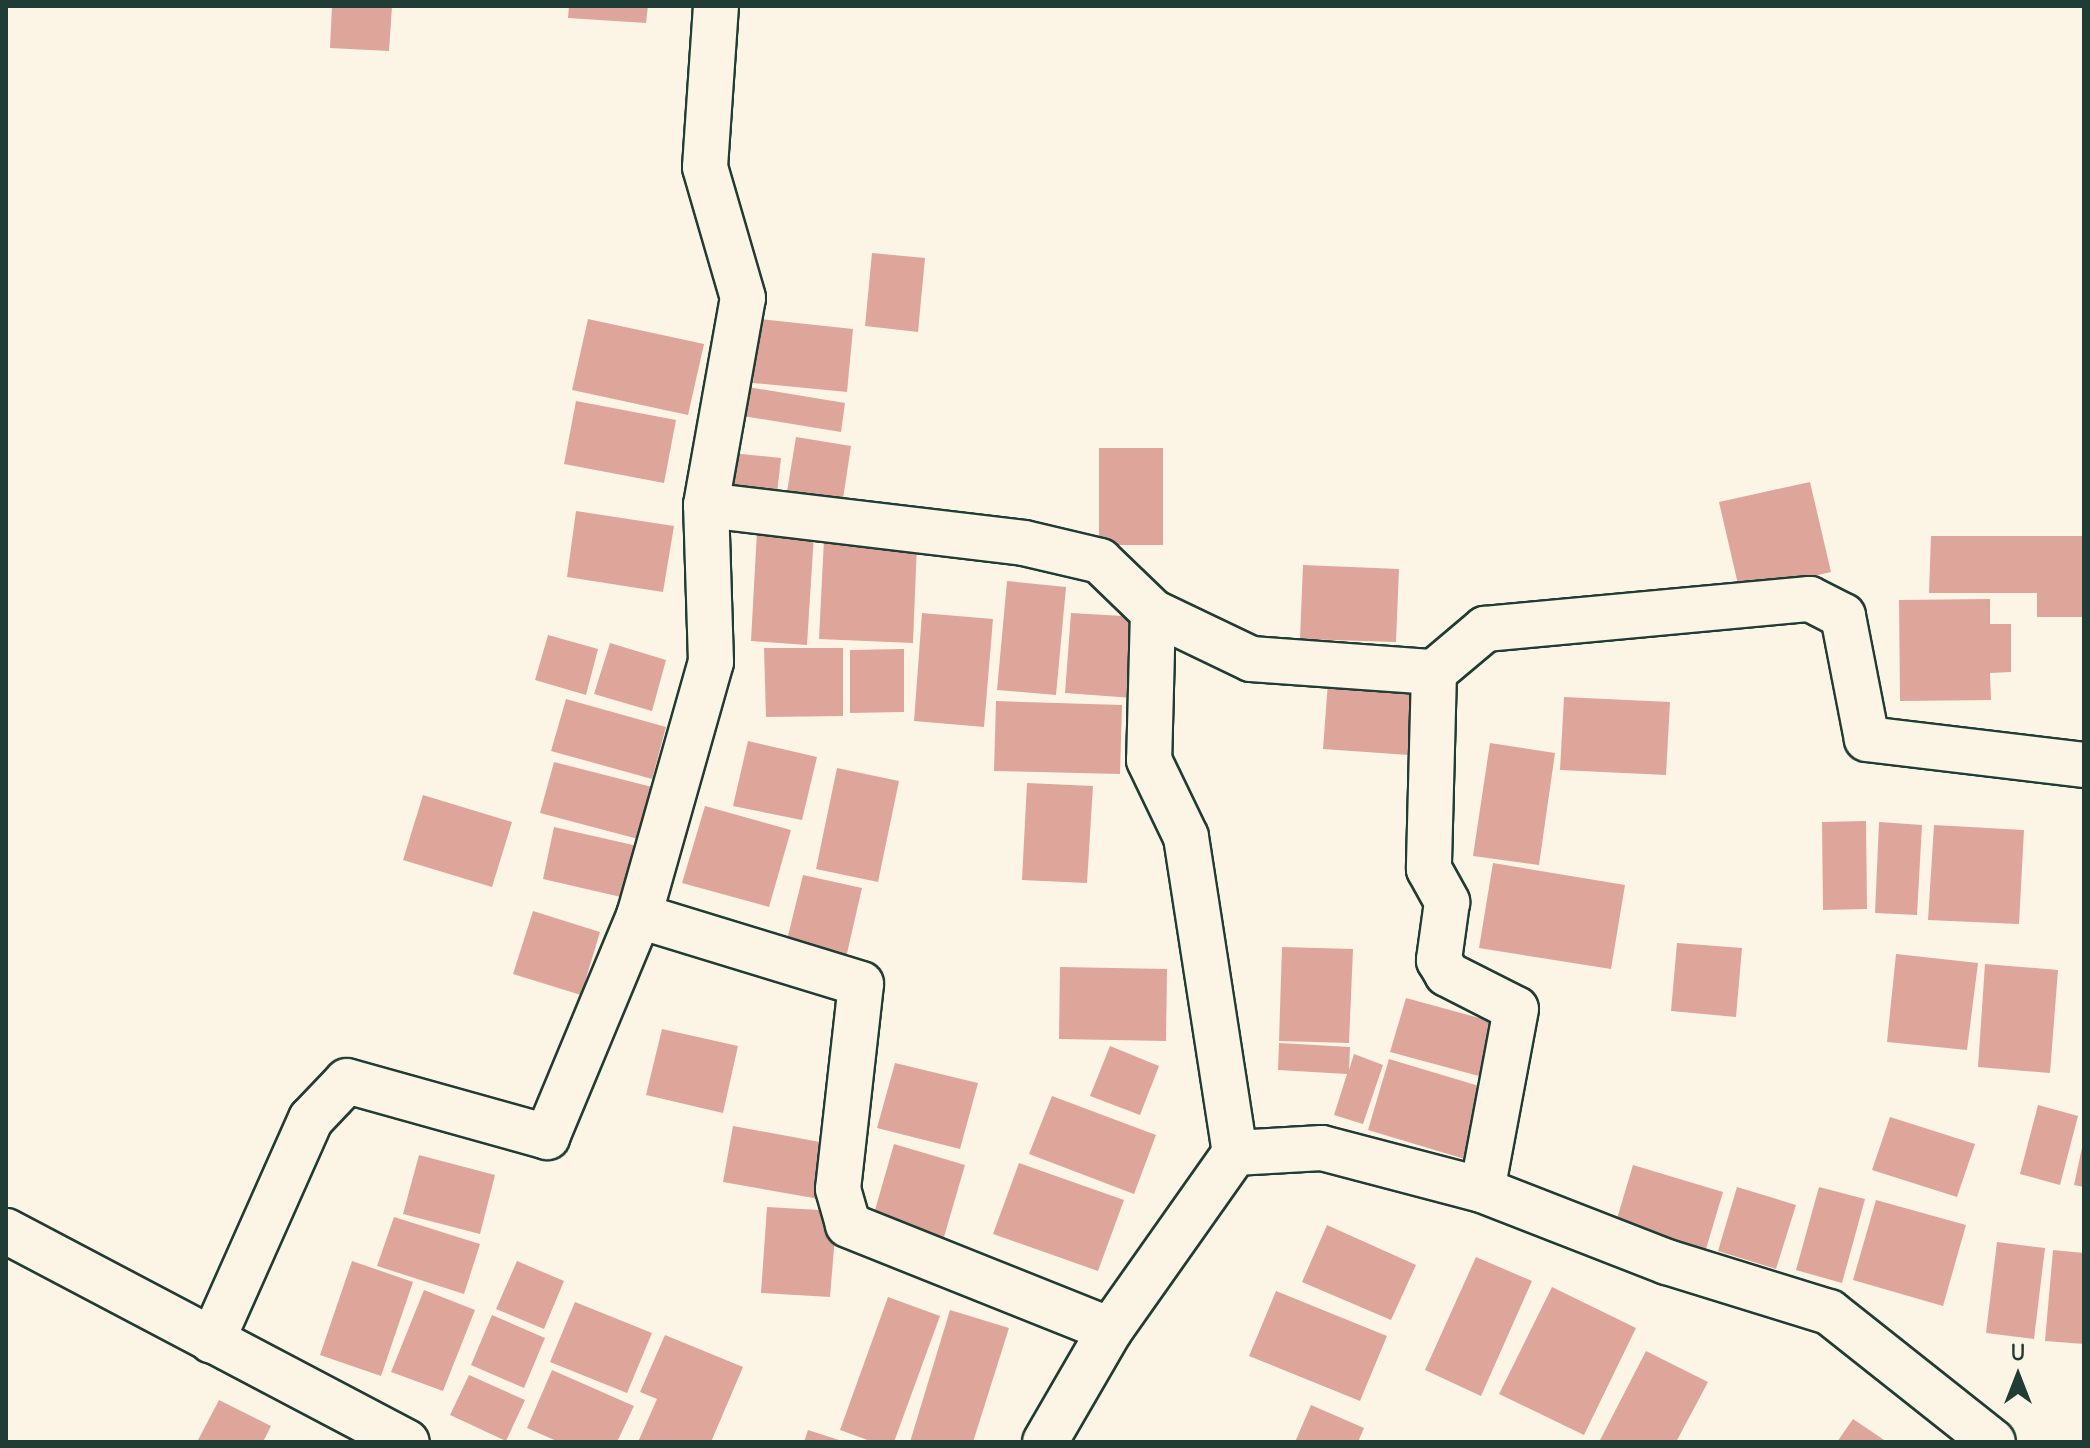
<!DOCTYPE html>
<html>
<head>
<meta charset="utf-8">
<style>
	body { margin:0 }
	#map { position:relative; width:2090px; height:1448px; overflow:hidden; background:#fcf5e5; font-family:Delius,sans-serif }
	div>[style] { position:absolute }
	.building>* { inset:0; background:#dea59b }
	.roads { filter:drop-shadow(2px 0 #1f3d34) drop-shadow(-2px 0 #1f3d34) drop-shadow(0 2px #1f3d34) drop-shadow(0 -2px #1f3d34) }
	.street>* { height:44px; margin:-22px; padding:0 22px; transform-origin:22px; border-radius:22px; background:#fcf5e5 }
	span { translate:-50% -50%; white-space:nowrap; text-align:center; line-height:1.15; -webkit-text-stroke:8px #fcf5e5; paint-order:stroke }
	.frame { position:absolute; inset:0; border:8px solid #1f3d34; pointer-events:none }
	.north { position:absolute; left:1978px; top:1336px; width:80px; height:80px; -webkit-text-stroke:6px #fcf5e5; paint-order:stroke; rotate:0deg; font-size:22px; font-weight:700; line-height:32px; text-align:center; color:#1f3d34 }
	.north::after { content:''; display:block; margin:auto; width:28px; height:36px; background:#1f3d34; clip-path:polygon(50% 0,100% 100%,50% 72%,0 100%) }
</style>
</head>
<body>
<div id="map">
	<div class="building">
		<i style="clip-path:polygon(332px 6px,392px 6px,389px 51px,330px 48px)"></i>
		<i style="clip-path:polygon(569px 6px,648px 6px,646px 23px,568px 18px)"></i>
		<i style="clip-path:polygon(872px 253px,925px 258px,918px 332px,865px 326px)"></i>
		<i style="clip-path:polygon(588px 319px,704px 344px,688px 415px,572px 390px)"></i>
		<i style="clip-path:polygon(759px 319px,853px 329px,847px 392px,753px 383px)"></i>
		<i style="clip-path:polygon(748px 387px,845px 403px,841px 432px,743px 416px)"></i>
		<i style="clip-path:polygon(576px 401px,676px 420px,664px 483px,564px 464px)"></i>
		<i style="clip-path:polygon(796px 437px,851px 446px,840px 519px,784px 510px)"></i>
		<i style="clip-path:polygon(1099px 448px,1163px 448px,1163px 545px,1099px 545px)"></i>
		<i style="clip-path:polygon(731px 453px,781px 458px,775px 511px,725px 505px)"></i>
		<i style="clip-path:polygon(1810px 482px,1831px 572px,1740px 593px,1719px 502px)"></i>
		<i style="clip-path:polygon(576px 511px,674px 526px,663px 592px,567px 577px)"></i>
		<i style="clip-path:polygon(757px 531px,814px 534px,807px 645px,751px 641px)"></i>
		<i style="clip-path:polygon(1931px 536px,2083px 536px,2083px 617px,2037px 617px,2037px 593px,1929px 593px)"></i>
		<i style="clip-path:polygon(824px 539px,917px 543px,913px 643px,819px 639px)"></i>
		<i style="clip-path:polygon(1303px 565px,1399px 569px,1396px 642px,1300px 639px)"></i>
		<i style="clip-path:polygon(1007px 581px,1066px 587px,1056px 695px,997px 690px)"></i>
		<i style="clip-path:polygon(1990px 599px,1990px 624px,2011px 624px,2011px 672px,1990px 673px,1991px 700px,1900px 701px,1899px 600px)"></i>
		<i style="clip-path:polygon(922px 613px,993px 619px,984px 727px,914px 721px)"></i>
		<i style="clip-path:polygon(1071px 613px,1140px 617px,1133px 698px,1065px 693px)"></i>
		<i style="clip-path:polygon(548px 635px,598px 649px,586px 695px,535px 680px)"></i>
		<i style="clip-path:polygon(610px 643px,666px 660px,652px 711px,594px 694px)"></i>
		<i style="clip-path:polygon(764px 648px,843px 648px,843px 716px,766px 717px)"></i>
		<i style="clip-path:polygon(904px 649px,904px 712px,850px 713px,850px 650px)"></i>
		<i style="clip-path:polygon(1328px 682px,1413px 688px,1409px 755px,1323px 749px)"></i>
		<i style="clip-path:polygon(1564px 697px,1670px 702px,1666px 775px,1560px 770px)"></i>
		<i style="clip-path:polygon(566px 699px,666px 727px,652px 779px,551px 751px)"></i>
		<i style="clip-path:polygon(996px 701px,1122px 705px,1120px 774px,994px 771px)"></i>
		<i style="clip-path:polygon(748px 741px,817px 757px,802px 820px,733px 806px)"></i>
		<i style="clip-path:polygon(1490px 743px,1555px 753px,1539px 865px,1473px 856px)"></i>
		<i style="clip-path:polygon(554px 762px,652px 787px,638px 839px,540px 813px)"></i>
		<i style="clip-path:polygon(837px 768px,899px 781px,878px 882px,816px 869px)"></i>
		<i style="clip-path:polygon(1027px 783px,1093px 786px,1087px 883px,1022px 880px)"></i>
		<i style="clip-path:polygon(423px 795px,512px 822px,492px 887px,403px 860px)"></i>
		<i style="clip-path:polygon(705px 806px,791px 830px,769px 907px,682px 883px)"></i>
		<i style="clip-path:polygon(1866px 821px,1867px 909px,1823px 910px,1822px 822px)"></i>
		<i style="clip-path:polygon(1879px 822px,1922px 825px,1917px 915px,1875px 913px)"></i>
		<i style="clip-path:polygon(1934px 825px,2024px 830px,2019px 924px,1928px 920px)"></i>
		<i style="clip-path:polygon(554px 827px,646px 848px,634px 900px,543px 879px)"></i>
		<i style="clip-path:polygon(1493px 863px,1625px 885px,1611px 969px,1479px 948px)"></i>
		<i style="clip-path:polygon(803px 875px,862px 888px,845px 962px,785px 948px)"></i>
		<i style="clip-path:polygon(533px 911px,600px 932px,581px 995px,513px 974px)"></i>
		<i style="clip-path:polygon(1677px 943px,1742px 948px,1736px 1017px,1671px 1011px)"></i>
		<i style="clip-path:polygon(1282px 947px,1353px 949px,1349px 1043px,1279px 1041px)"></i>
		<i style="clip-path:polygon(1896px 954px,1978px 963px,1967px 1050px,1887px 1042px)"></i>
		<i style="clip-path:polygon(1985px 964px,2058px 970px,2050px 1073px,1978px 1067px)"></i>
		<i style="clip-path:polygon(1060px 967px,1167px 969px,1166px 1041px,1059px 1039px)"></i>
		<i style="clip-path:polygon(1406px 998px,1505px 1025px,1490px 1079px,1390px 1052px)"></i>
		<i style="clip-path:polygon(662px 1029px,738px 1046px,723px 1113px,646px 1095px)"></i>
		<i style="clip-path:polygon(1279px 1043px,1350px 1047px,1349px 1070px,1354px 1054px,1383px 1065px,1363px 1124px,1334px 1115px,1347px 1074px,1278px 1070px)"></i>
		<i style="clip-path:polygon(1110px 1046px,1159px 1066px,1140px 1115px,1090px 1096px)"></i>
		<i style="clip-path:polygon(1389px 1059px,1489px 1089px,1468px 1160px,1368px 1130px)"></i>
		<i style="clip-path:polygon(895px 1063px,978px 1083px,960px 1149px,877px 1128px)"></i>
		<i style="clip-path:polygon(1052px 1096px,1156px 1135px,1134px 1194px,1029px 1154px)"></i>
		<i style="clip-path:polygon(2038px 1105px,2078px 1116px,2060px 1185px,2020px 1174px)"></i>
		<i style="clip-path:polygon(1890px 1117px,1975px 1144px,1957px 1197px,1872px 1170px)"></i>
		<i style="clip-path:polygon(733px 1126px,836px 1145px,825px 1200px,723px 1182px)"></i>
		<i style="clip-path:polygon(2083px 1143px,2084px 1144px,2084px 1187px,2074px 1185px)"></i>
		<i style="clip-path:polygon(894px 1144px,965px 1165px,944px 1237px,873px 1217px)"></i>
		<i style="clip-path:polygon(419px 1155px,495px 1175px,480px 1234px,403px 1214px)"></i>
		<i style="clip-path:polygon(1019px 1163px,1124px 1200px,1098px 1271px,993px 1234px)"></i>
		<i style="clip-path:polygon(1633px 1165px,1723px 1192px,1703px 1259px,1613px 1232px)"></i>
		<i style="clip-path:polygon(1737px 1187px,1796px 1205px,1776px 1269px,1718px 1251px)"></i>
		<i style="clip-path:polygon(1819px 1187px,1865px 1199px,1842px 1283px,1796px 1270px)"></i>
		<i style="clip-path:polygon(1876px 1200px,1966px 1225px,1943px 1306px,1853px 1280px)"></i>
		<i style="clip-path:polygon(767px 1207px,837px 1211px,830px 1297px,761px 1293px)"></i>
		<i style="clip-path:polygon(394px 1217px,480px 1244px,464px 1294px,377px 1266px)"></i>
		<i style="clip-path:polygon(1327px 1225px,1416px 1265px,1391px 1320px,1302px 1282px)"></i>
		<i style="clip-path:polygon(1997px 1242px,2045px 1248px,2034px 1339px,1986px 1333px)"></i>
		<i style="clip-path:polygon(2053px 1250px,2084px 1253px,2084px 1344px,2045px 1341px)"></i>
		<i style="clip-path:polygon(1476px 1257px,1532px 1281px,1481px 1396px,1425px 1370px)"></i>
		<i style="clip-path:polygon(352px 1261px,413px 1282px,381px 1376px,320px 1355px)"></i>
		<i style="clip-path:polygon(517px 1261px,564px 1281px,544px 1329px,496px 1309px)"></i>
		<i style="clip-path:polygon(1552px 1287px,1636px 1328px,1584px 1435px,1499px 1394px)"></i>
		<i style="clip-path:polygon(424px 1290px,475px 1310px,443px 1391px,391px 1372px)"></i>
		<i style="clip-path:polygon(1276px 1291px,1387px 1336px,1360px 1401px,1249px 1356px)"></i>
		<i style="clip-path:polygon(888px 1297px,940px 1316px,894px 1442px,873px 1442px,840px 1430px)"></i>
		<i style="clip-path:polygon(575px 1302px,652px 1333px,627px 1393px,550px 1362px)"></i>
		<i style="clip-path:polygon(950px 1310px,1009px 1328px,973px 1442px,910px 1442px)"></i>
		<i style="clip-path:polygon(492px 1315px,545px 1338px,524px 1388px,471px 1365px)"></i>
		<i style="clip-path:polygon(665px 1335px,743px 1367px,711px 1442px,638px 1442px,657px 1399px,640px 1392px)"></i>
		<i style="clip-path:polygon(1646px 1351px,1708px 1382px,1676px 1442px,1599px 1442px)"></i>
		<i style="clip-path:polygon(552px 1370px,634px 1406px,617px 1442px,559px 1442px,527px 1428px)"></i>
		<i style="clip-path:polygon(469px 1375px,525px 1400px,506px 1441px,450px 1415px)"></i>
		<i style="clip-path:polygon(219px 1400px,271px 1426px,263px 1442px,197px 1442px)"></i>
		<i style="clip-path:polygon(1311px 1405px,1364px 1428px,1358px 1442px,1295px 1442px)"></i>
		<i style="clip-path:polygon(1853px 1419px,1887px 1442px,1837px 1442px)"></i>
		<i style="clip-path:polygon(808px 1430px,842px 1441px,842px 1442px,804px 1442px)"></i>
	</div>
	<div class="roads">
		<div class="street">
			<i style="left:706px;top:505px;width:320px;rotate:6.8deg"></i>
			<i style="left:1024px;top:543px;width:78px;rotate:13.3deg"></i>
			<i style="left:1100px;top:561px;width:74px;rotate:43.9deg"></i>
			<i style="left:1153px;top:612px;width:109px;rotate:25.6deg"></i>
			<i style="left:1251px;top:659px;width:183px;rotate:4.1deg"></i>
			<i style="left:1434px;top:672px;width:67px;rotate:-40.1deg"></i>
			<i style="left:1485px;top:629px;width:326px;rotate:-5.3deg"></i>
			<i style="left:1810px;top:599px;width:37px;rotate:27deg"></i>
			<i style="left:1843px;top:616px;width:125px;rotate:79deg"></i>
			<i style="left:1867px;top:739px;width:219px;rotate:6.8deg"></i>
			<i style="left:1153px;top:612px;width:148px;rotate:91.5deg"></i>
			<i style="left:1149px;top:760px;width:85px;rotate:64.3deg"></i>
			<i style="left:1186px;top:837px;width:320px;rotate:81.2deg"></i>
			<i style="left:1235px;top:1153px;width:87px;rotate:-3.3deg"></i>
			<i style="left:1322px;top:1148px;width:165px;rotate:14.7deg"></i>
			<i style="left:1482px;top:1190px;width:199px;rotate:21.3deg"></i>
			<i style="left:1667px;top:1262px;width:170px;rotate:17.2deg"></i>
			<i style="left:1829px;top:1312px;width:209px;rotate:38.4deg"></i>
			<i style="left:1434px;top:672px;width:197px;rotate:91.5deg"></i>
			<i style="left:1429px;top:869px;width:38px;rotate:61deg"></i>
			<i style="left:1447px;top:902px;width:59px;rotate:97.9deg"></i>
			<i style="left:1439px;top:960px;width:16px;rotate:60deg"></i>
			<i style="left:1447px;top:974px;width:77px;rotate:26.9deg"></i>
			<i style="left:1516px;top:1009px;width:184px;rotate:100.6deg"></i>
			<i style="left:639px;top:916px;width:232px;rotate:17deg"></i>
			<i style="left:861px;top:984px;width:206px;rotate:96.4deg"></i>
			<i style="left:838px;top:1189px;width:37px;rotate:74deg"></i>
			<i style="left:848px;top:1225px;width:282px;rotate:21.8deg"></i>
			<i style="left:6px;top:1231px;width:453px;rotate:27.8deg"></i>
			<i style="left:212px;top:1341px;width:243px;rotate:-66deg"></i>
			<i style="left:311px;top:1119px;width:52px;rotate:-46.5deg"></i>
			<i style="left:347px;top:1081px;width:208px;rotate:15.6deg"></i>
			<i style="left:547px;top:1137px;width:239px;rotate:-67.4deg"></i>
			<i style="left:639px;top:916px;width:264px;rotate:-74.2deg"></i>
			<i style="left:711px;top:662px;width:157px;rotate:-91.8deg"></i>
			<i style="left:706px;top:505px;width:210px;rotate:-79.9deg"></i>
			<i style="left:743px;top:298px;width:136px;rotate:-106.2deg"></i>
			<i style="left:705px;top:167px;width:161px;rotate:-86.1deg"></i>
			<i style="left:1045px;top:1442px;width:129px;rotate:-59.9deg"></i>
			<i style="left:1110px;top:1330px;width:217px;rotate:-54.8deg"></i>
		</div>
	</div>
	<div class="frame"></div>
	<div class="north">U</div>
</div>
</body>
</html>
